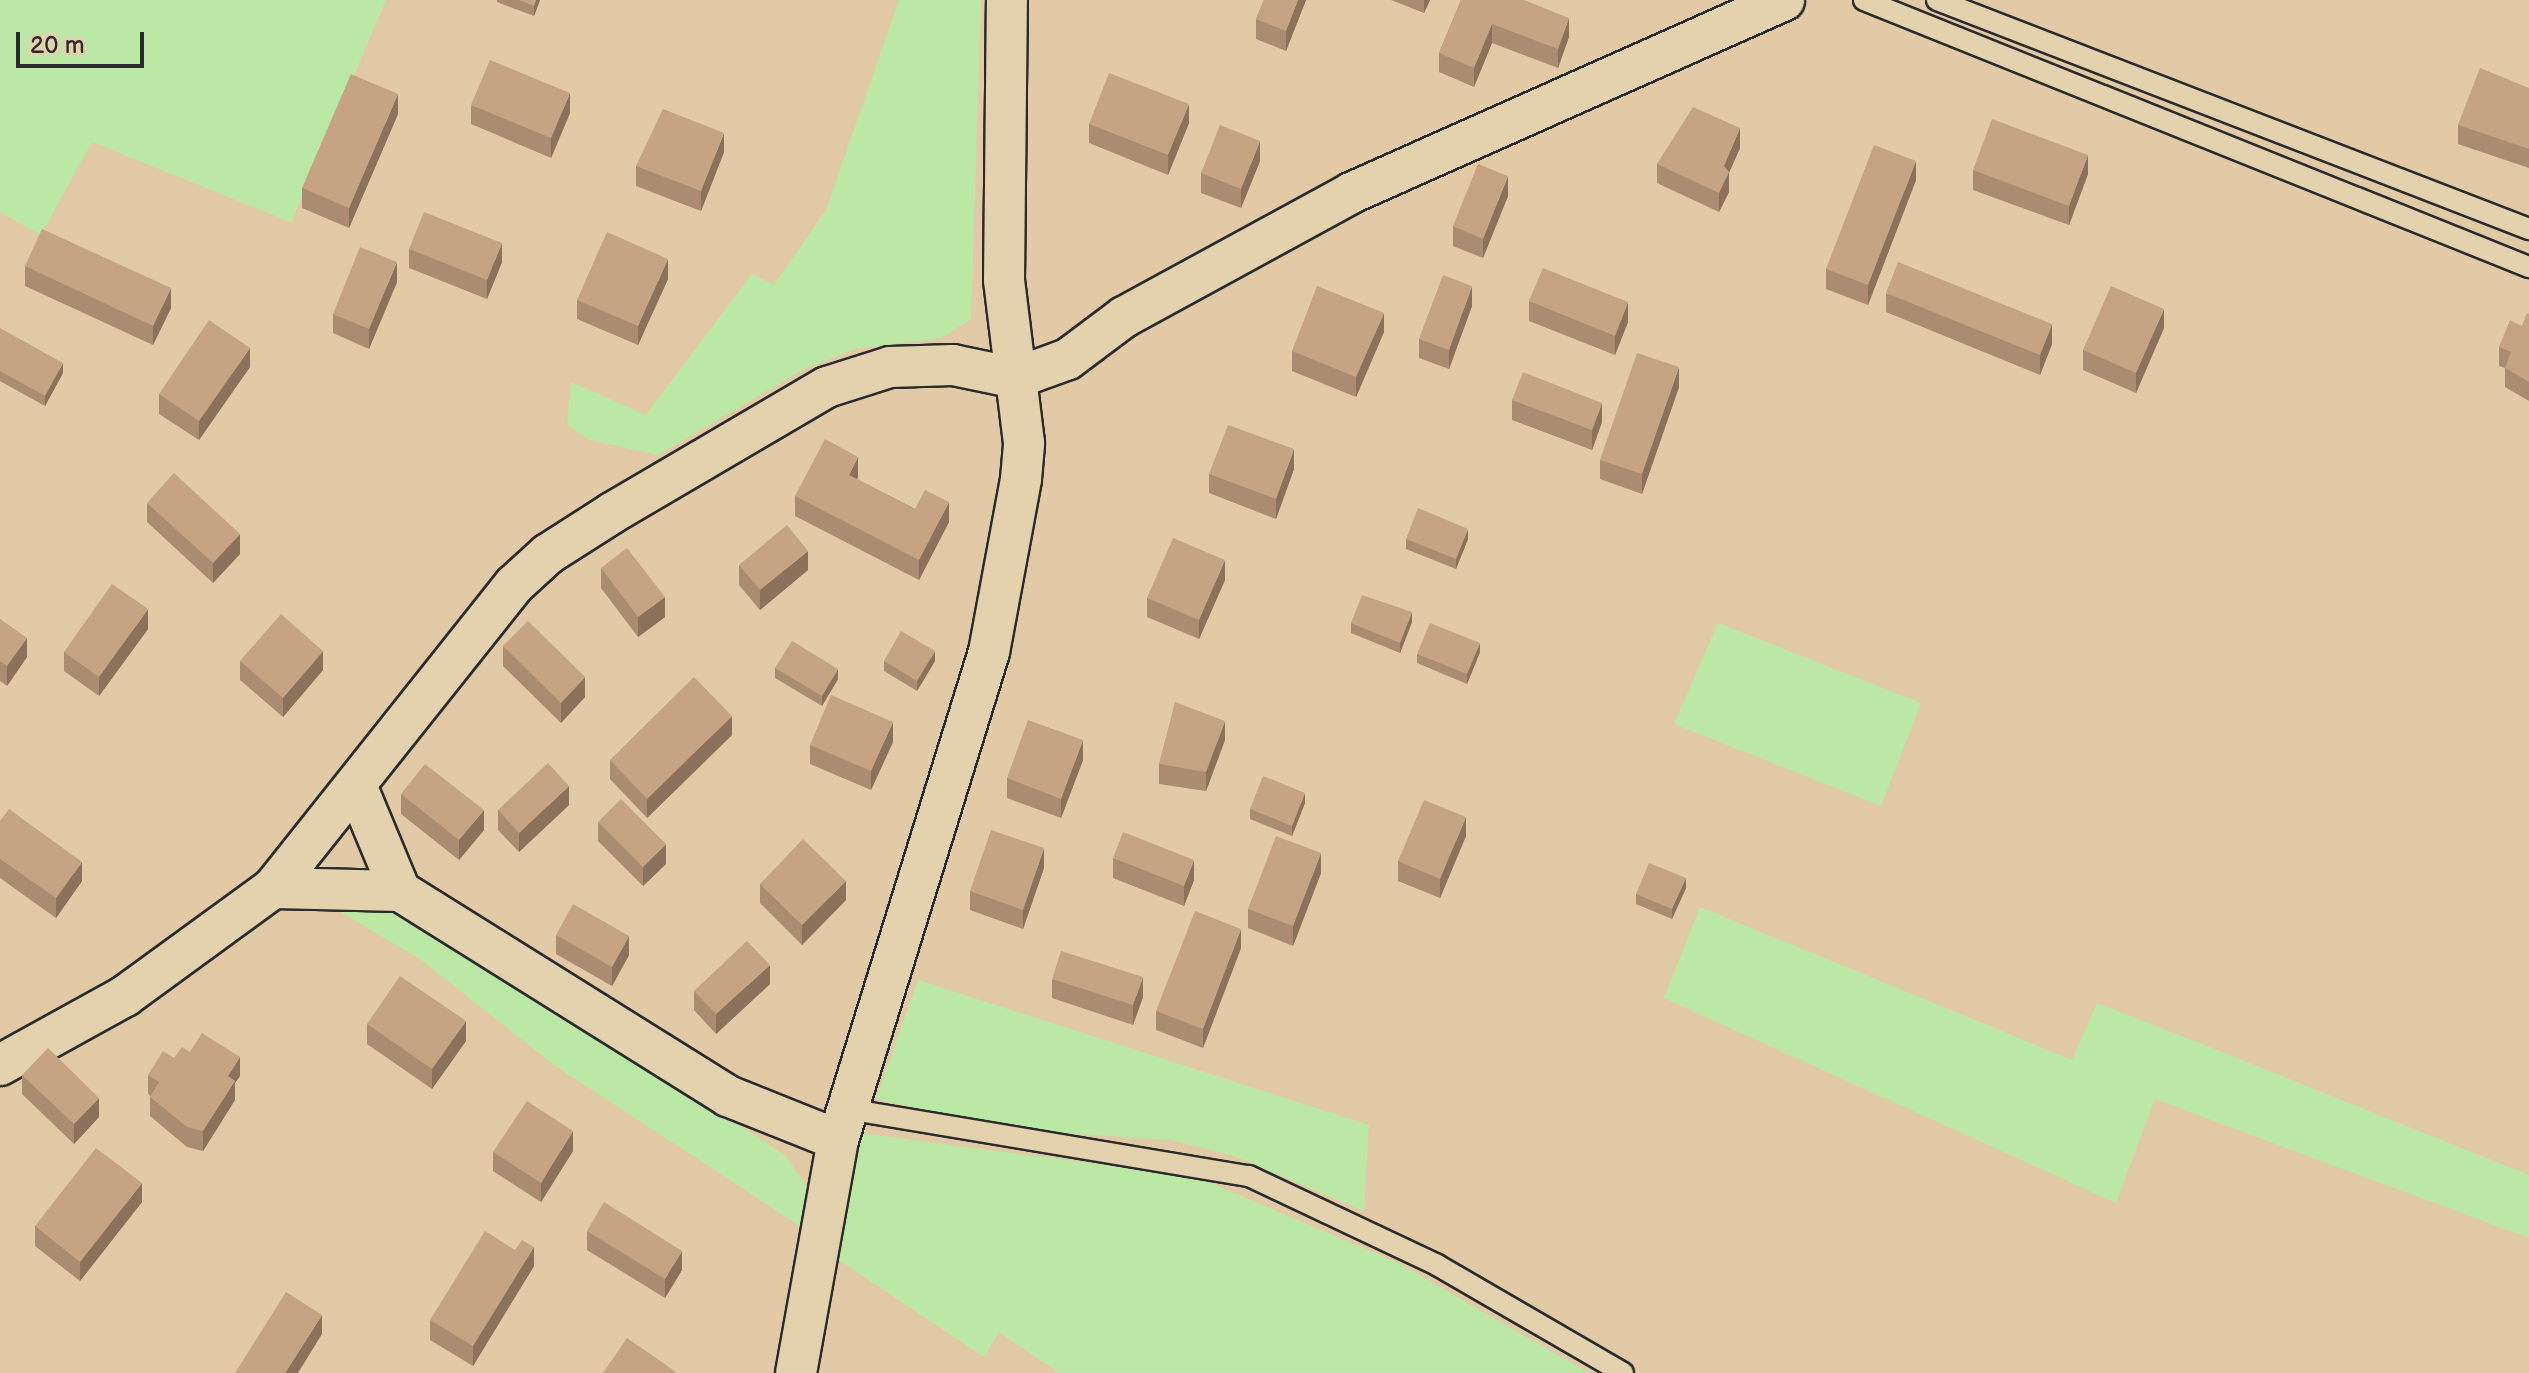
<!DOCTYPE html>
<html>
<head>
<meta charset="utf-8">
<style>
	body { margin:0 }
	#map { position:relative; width:2529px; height:1373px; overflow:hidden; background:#e2caa6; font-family:"Balsamiq Sans",sans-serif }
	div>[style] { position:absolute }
	.green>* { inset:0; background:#bce8a6 }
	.roads { filter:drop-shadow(2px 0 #2b2b2b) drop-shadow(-2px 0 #2b2b2b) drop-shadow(0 2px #2b2b2b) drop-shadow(0 -2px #2b2b2b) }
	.lane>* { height:20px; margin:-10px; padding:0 10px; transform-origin:10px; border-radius:10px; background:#e4d2af }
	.street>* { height:40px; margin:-20px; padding:0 20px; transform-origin:20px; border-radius:20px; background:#e4d2af }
	.wall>* { inset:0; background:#aa8c70 }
	.shaded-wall>* { inset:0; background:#8b725b }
	.building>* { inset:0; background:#c6a382 }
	span { translate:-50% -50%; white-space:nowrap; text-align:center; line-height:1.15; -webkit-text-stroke:6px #e4d2af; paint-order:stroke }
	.scale { position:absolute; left:16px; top:32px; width:128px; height:36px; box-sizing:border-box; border:4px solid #2b2b2b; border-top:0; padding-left:10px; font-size:24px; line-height:28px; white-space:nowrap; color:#2b2b2b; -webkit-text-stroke:6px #e4d2af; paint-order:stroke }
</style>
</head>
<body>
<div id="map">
	<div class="green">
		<i style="clip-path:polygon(0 0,386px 0,291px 222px,92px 142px,41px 235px,0 212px)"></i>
		<i style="clip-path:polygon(899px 0,981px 0,971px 319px,942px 338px,855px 349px,802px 370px,658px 455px,590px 440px,567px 425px,571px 382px,646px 415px,752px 274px,774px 285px,826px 210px)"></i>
		<i style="clip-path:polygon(1718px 623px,1921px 703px,1881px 806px,1674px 724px)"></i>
		<i style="clip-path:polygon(325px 903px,368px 903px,436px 931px,785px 1155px,809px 1190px,800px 1226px,554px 1065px,420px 959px)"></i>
		<i style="clip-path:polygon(1700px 907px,2072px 1060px,2097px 1003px,2212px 1048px,2529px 1175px,2529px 1238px,2155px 1099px,2116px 1203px,1664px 998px)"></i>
		<i style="clip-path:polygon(918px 980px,1369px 1125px,1364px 1211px,1234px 1156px,1171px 1140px,1012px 1130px,876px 1099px)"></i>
		<i style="clip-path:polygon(860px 1133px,1197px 1177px,1400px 1264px,1589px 1373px,1059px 1373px,999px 1332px,984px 1357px,836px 1258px)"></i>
	</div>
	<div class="roads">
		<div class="lane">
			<i style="left:1864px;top:0;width:717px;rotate:21.88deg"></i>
			<i style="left:1937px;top:0;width:635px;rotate:21.15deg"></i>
			<i style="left:847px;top:1109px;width:408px;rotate:9.5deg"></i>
			<i style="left:1249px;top:1176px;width:208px;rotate:25.3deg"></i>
			<i style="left:1437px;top:1265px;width:215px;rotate:30.1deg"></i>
		</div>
		<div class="street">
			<i style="left:358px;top:790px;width:109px;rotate:67.4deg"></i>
			<i style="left:400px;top:891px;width:387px;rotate:32deg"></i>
			<i style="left:728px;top:1096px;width:118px;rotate:21.8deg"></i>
			<i style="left:273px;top:888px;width:127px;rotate:1.4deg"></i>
			<i style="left:0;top:1065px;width:143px;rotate:-28.9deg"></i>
			<i style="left:125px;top:996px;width:183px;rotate:-36.1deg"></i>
			<i style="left:273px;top:888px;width:387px;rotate:-51.5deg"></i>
			<i style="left:514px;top:585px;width:46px;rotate:-42.4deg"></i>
			<i style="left:548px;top:554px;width:76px;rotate:-32.6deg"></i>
			<i style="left:612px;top:513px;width:249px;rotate:-30.4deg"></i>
			<i style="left:827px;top:387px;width:66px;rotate:-17.6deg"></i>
			<i style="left:890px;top:367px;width:63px;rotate:-1.8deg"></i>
			<i style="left:953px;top:365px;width:64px;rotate:11.7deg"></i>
			<i style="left:1016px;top:378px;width:55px;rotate:-20.1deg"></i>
			<i style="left:1068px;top:359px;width:70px;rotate:-36.9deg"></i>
			<i style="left:1124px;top:317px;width:259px;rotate:-28.6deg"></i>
			<i style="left:1351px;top:193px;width:474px;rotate:-24deg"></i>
			<i style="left:796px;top:1373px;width:237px;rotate:-79.8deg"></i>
			<i style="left:838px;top:1140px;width:511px;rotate:-72.81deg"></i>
			<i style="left:989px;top:652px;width:176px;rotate:-79.5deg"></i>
			<i style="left:1021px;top:479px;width:36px;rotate:-85deg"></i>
			<i style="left:1024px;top:443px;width:164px;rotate:-97deg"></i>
			<i style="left:1004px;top:280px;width:280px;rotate:-89.4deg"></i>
		</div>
	</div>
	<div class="wall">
		<i style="clip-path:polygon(497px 0,540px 0,534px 16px,497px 2px)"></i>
		<i style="clip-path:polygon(1264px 0,1306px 0,1286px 51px,1256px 39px,1256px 19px)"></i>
		<i style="clip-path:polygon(1391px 0,1430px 0,1424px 13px)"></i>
		<i style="clip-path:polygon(1461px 0,1569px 37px,1558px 68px,1492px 43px,1474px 87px,1439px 72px,1439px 53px)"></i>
		<i style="clip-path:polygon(2529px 88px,2529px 168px,2458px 144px,2458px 125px)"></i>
		<i style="clip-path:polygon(471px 105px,570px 113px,551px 158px,471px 124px)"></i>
		<i style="clip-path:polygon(398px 114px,349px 228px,302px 208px,302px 188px)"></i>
		<i style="clip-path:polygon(1189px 123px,1168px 175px,1089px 143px,1089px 124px)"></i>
		<i style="clip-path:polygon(1740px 148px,1729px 172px,1729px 192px,1719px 212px,1657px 183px,1657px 164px)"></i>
		<i style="clip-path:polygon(724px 152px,701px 211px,636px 186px,636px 166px)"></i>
		<i style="clip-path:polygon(1260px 161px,1241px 208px,1201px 193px,1201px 173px)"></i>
		<i style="clip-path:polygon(1973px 170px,2088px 174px,2069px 225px,1973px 190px)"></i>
		<i style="clip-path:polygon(1916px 180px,1868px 305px,1826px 289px,1826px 269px)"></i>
		<i style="clip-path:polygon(1508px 196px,1483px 258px,1453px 246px,1453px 226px)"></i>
		<i style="clip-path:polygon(409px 249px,502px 262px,487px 299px,409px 268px)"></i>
		<i style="clip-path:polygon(25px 266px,171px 308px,153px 345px,25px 286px)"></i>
		<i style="clip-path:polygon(668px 279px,638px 345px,577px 319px,577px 300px)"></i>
		<i style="clip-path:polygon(397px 282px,369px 349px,333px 333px,333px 314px)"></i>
		<i style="clip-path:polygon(1886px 293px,2052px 344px,2040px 375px,1886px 312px)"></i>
		<i style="clip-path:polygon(1529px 301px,1628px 322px,1615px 355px,1529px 321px)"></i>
		<i style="clip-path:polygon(1472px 306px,1449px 369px,1419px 358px,1419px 339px)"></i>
		<i style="clip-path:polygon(2529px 314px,2529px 401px,2505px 387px,2505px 368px,2499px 366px,2499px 347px,2522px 326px)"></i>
		<i style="clip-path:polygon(0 328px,63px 373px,45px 406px,0 381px)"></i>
		<i style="clip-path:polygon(2164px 328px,2136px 393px,2083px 370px,2083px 350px)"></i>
		<i style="clip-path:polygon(1384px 332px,1356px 397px,1292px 371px,1292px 351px)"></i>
		<i style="clip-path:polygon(250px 367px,199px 440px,159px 414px,159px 394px)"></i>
		<i style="clip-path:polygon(1679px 387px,1642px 494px,1600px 479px,1600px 460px)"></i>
		<i style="clip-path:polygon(1512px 400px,1602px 422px,1592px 450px,1512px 420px)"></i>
		<i style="clip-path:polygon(1294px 469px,1276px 519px,1209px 493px,1209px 474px)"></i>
		<i style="clip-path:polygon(858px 477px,857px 479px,915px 509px,949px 522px,919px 580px,795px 516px,795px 496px)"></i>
		<i style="clip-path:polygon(147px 503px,240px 554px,213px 583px,147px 522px)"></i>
		<i style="clip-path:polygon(1406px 539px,1468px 539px,1456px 569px,1406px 549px)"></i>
		<i style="clip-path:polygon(739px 565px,808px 570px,760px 610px,739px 585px)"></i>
		<i style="clip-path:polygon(601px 568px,665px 617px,638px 637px,601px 588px)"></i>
		<i style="clip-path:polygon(1225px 580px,1199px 639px,1147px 617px,1147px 598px)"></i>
		<i style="clip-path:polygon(0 619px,27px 657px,7px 686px,0 681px)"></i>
		<i style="clip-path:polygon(1412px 622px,1400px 653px,1351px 633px,1351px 623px)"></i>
		<i style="clip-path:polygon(148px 629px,99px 696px,64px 671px,64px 652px)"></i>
		<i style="clip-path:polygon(503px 646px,585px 697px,561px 723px,503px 666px)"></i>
		<i style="clip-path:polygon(1480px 652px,1467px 684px,1417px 663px,1417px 654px)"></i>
		<i style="clip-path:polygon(240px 661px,323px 670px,283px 717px,240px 680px)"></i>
		<i style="clip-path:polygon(884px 661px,935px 661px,917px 691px,884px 671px)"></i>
		<i style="clip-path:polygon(775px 668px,838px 679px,822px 706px,775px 678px)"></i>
		<i style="clip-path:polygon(732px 735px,647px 818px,610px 779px,610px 760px)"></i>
		<i style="clip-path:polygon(1225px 740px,1206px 791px,1159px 784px,1159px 764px)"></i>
		<i style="clip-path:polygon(893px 742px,871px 790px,810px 764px,810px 745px)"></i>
		<i style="clip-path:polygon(1083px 760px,1061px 818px,1007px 798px,1007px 778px)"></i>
		<i style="clip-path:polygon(401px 794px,484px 830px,459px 860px,401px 814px)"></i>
		<i style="clip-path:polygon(1305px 803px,1292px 836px,1250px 819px,1250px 809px)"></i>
		<i style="clip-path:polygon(569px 805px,519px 852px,498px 830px,498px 810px)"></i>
		<i style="clip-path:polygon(0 821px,82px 881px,56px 918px,0 878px)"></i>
		<i style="clip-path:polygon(598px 822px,666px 864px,643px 886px,598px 841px)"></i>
		<i style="clip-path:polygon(1466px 836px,1440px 898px,1398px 881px,1398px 861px)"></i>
		<i style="clip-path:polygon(1113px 858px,1194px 880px,1184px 906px,1113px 878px)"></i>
		<i style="clip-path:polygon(1044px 868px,1023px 929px,970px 910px,970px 891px)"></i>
		<i style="clip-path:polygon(1321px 873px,1293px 946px,1248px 928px,1248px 909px)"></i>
		<i style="clip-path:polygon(760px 884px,846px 900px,802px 945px,760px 903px)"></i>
		<i style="clip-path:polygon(1686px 888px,1672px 919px,1636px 904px,1636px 894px)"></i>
		<i style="clip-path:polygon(556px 935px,629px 955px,612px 986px,556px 954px)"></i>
		<i style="clip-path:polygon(1241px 948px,1203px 1048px,1156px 1030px,1156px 1011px)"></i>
		<i style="clip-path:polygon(1052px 979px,1143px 997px,1133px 1025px,1052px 998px)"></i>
		<i style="clip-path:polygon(770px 984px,716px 1034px,694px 1010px,694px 991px)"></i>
		<i style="clip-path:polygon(367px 1024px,466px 1041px,432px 1089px,367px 1044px)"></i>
		<i style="clip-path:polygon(190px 1052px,240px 1076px,235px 1083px,235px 1100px,203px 1151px,187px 1147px,150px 1116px,150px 1096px,148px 1094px,148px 1075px,174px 1058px)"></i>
		<i style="clip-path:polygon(22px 1075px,99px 1117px,74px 1144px,22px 1094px)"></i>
		<i style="clip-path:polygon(573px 1151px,541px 1202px,493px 1171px,493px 1152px)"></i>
		<i style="clip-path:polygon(142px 1202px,80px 1281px,35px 1246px,35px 1226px)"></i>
		<i style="clip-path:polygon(587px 1231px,682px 1270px,665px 1298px,587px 1250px)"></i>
		<i style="clip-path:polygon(515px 1250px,534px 1266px,473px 1366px,430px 1340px,430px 1320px)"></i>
	</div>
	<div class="shaded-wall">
		<i style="clip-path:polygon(536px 0,540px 0,534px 16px,534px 6px)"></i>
		<i style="clip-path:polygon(1298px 0,1306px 0,1286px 51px,1286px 31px)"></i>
		<i style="clip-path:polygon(1424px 0,1430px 0,1424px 13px)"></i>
		<i style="clip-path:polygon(1569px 18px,1569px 37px,1558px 68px,1558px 49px)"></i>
		<i style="clip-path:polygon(1492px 24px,1492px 43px,1474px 87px,1474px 68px)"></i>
		<i style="clip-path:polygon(570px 93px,570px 113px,551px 158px,551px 138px)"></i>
		<i style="clip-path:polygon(398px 94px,398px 114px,349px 228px,349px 208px)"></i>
		<i style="clip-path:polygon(1189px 104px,1189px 123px,1168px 175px,1168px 155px)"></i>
		<i style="clip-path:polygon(1740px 128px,1740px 148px,1729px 173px,1729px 192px,1719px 212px,1719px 193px,1724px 166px)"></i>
		<i style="clip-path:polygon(724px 133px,724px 152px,701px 211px,701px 191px)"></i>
		<i style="clip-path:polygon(1260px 141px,1260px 161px,1241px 208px,1241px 189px)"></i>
		<i style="clip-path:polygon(2088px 155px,2088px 174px,2069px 225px,2069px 206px)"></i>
		<i style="clip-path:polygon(1916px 161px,1916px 180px,1868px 305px,1868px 285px)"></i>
		<i style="clip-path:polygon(1508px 176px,1508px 196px,1483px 258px,1483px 239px)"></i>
		<i style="clip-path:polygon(502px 243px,502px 262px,487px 299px,487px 280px)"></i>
		<i style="clip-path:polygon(668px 259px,668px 279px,638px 345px,638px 326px)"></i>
		<i style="clip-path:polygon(397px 262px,397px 282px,369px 349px,369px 329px)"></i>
		<i style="clip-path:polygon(1472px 286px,1472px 306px,1449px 369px,1449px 350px)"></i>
		<i style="clip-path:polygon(171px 288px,171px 308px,153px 345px,153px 326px)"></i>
		<i style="clip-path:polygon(1628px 302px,1628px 322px,1615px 355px,1615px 336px)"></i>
		<i style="clip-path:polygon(2164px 309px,2164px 328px,2136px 393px,2136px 373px)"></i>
		<i style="clip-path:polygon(1384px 313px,1384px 332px,1356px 397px,1356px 377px)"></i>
		<i style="clip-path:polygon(2052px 324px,2052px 344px,2040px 375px,2040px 355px)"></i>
		<i style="clip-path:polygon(250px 348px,250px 367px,199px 440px,199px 421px)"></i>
		<i style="clip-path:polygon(63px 363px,63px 373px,45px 406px,45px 396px)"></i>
		<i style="clip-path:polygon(1679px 367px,1679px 387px,1642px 494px,1642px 474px)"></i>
		<i style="clip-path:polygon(1602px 403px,1602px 422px,1592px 450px,1592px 430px)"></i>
		<i style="clip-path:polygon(1294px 449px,1294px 469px,1276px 519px,1276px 499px)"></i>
		<i style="clip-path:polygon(858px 457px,858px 477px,849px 494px,849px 475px)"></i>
		<i style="clip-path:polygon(949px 502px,949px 522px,919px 580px,919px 560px)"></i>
		<i style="clip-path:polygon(1468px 529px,1468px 539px,1456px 569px,1456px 559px)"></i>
		<i style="clip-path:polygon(240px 534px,240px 554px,213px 583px,213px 563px)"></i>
		<i style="clip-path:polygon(808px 551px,808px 570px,760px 610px,760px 590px)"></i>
		<i style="clip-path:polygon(1225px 560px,1225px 580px,1199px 639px,1199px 620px)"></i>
		<i style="clip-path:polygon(665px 597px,665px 617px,638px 637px,638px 617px)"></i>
		<i style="clip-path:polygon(148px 609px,148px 629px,99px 696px,99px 677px)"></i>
		<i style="clip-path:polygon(1412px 612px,1412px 622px,1400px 653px,1400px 643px)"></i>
		<i style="clip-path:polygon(27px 638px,27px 657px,7px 686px,7px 666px)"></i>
		<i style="clip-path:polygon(1480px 643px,1480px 652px,1467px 684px,1467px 674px)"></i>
		<i style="clip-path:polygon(323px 651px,323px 670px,283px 717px,283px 698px)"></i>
		<i style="clip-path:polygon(935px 651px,935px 661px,917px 691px,917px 681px)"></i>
		<i style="clip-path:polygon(838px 669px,838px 679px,822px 706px,822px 696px)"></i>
		<i style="clip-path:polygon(585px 677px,585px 697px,561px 723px,561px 703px)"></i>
		<i style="clip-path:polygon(732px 716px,732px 735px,647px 818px,647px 799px)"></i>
		<i style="clip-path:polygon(1225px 721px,1225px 740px,1206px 791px,1206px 772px)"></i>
		<i style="clip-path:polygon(893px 722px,893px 742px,871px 790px,871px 771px)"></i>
		<i style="clip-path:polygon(1083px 740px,1083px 760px,1061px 818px,1061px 799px)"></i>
		<i style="clip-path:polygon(569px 786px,569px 805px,519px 852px,519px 833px)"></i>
		<i style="clip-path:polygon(1305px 793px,1305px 803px,1292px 836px,1292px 826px)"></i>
		<i style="clip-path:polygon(484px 810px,484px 830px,459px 860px,459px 840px)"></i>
		<i style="clip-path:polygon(1466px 817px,1466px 836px,1440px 898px,1440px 879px)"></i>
		<i style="clip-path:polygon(666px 844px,666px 864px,643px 886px,643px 867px)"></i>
		<i style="clip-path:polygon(1044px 848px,1044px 868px,1023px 929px,1023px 910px)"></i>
		<i style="clip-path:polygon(1321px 853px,1321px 873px,1293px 946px,1293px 926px)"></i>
		<i style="clip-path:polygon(1194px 860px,1194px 880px,1184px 906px,1184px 886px)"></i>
		<i style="clip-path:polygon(82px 862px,82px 881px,56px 918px,56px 898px)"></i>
		<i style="clip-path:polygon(1686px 878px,1686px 888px,1672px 919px,1672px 909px)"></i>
		<i style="clip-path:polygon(846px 881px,846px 900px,802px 945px,802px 925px)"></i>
		<i style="clip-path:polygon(1241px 929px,1241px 948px,1203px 1048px,1203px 1029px)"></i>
		<i style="clip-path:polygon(629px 936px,629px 955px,612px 986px,612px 967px)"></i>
		<i style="clip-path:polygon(770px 965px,770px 984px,716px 1034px,716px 1014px)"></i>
		<i style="clip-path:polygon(1143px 977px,1143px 997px,1133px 1025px,1133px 1005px)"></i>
		<i style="clip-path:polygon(466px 1021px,466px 1041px,432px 1089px,432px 1069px)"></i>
		<i style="clip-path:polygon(240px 1057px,240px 1076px,235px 1083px,235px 1100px,203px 1151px,203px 1131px,228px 1076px)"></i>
		<i style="clip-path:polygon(99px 1098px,99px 1117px,74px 1144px,74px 1124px)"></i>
		<i style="clip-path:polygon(573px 1131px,573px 1151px,541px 1202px,541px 1183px)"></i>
		<i style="clip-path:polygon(142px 1183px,142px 1202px,80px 1281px,80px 1262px)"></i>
		<i style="clip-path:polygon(534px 1247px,534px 1266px,473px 1366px,473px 1346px)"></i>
		<i style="clip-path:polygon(682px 1251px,682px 1270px,665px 1298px,665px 1279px)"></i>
		<i style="clip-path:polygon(322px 1315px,322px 1334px,298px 1373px,285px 1373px)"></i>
	</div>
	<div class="building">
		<i style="clip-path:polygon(519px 0,536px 0,534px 6px)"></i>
		<i style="clip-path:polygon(1264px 0,1298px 0,1286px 31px,1256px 19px)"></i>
		<i style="clip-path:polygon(1461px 0,1524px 0,1569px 18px,1558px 49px,1492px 24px,1474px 68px,1439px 53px)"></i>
		<i style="clip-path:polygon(490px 60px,570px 93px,551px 138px,471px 105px)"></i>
		<i style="clip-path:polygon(2480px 68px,2529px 88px,2529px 149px,2458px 125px)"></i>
		<i style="clip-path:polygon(1109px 73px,1189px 104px,1168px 155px,1089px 124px)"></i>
		<i style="clip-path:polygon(351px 74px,398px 94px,349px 208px,302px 188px)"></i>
		<i style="clip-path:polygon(1693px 107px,1740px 128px,1724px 166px,1729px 172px,1719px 193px,1657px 164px)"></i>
		<i style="clip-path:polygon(663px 109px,724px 133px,701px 191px,636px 166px)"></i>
		<i style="clip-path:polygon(1992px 119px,2088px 155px,2069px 206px,1973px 170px)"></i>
		<i style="clip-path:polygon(1220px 125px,1260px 141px,1241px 189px,1201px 173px)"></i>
		<i style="clip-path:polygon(1874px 145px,1916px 161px,1868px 285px,1826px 269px)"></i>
		<i style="clip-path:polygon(1478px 164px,1508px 176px,1483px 239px,1453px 226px)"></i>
		<i style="clip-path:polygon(424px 212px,502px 243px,487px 280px,409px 249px)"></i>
		<i style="clip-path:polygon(42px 229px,171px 288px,153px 326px,25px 266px)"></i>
		<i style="clip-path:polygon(607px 232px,668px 259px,638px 326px,577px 300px)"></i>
		<i style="clip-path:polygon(360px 247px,397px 262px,369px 329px,333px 314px)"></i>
		<i style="clip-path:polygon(1898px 262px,2052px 324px,2040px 355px,1886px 293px)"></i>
		<i style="clip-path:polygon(1543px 268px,1628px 302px,1615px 336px,1529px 301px)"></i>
		<i style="clip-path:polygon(1443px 275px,1472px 286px,1449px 350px,1419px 339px)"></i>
		<i style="clip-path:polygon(1317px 286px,1384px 313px,1356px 377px,1292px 351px)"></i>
		<i style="clip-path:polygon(2111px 286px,2164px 309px,2136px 373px,2083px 350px)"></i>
		<i style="clip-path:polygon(2527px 313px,2529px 314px,2529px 382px,2505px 368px,2511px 352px,2499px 347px,2510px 320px,2522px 326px)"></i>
		<i style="clip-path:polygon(209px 320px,250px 348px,199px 421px,159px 394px)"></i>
		<i style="clip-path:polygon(0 328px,63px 363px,45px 396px,0 371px)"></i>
		<i style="clip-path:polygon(1637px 353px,1679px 367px,1642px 474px,1600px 460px)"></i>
		<i style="clip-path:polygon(1523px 372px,1602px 403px,1592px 430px,1512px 400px)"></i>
		<i style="clip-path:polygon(1228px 425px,1294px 449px,1276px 499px,1209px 474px)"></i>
		<i style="clip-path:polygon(825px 439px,858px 457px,849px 475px,915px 509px,925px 490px,949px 502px,919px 560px,795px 496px)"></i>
		<i style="clip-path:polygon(174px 473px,240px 534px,213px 563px,147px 503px)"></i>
		<i style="clip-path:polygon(1418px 508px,1468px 529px,1456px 559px,1406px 539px)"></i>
		<i style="clip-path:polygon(787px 525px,808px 551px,760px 590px,739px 565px)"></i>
		<i style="clip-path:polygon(1173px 538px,1225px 560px,1199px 620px,1147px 598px)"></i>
		<i style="clip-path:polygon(627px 548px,665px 597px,638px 617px,601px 568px)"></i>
		<i style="clip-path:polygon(112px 584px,148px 609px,99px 677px,64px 652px)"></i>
		<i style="clip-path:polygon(1362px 595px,1412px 612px,1400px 643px,1351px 623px)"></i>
		<i style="clip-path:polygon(281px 614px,323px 651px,283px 698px,240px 661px)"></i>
		<i style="clip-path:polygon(0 619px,27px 638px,7px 666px,0 661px)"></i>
		<i style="clip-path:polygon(528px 621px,585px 677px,561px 703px,503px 646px)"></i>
		<i style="clip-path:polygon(1430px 623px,1480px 643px,1467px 674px,1417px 654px)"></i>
		<i style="clip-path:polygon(901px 631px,935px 651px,917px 681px,884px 661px)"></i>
		<i style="clip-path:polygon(792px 641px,838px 669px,822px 696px,775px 668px)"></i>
		<i style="clip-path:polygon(694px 677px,732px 716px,647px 799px,610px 760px)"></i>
		<i style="clip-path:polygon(831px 695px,893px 722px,871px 771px,810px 745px)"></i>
		<i style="clip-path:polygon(1175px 702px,1225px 721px,1206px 772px,1159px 764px)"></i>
		<i style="clip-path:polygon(1028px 720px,1083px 740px,1061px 799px,1007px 778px)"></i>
		<i style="clip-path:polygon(548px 763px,569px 786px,519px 833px,498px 810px)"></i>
		<i style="clip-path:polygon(425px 764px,484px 810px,459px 840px,401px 794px)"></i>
		<i style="clip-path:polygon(1263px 776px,1305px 793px,1292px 826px,1250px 809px)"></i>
		<i style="clip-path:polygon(621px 799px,666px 844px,643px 867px,598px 822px)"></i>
		<i style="clip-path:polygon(1424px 800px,1466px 817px,1440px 879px,1398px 861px)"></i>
		<i style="clip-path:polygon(9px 809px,82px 862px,56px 898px,0 859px,0 821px)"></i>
		<i style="clip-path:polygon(991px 830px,1044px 848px,1023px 910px,970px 891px)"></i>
		<i style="clip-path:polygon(1123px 832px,1194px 860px,1184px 886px,1113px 858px)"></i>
		<i style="clip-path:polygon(1276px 836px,1321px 853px,1293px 926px,1248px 909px)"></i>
		<i style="clip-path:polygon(803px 839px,846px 881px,802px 925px,760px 884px)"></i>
		<i style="clip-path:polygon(1649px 863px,1686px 878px,1672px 909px,1636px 894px)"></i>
		<i style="clip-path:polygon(573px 904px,629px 936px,612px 967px,556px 935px)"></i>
		<i style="clip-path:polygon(1195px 911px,1241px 929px,1203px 1029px,1156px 1011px)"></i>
		<i style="clip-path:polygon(747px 941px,770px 965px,716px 1014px,694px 991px)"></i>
		<i style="clip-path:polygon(1061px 951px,1143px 977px,1133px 1005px,1052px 979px)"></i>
		<i style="clip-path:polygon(400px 976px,466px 1021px,432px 1069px,367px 1024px)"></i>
		<i style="clip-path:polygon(202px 1033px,240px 1057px,228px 1076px,235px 1081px,203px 1131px,187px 1127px,150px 1097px,159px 1082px,148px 1075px,163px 1051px,174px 1058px,182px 1047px,190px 1052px)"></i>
		<i style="clip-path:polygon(48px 1048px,99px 1098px,74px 1124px,22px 1075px)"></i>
		<i style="clip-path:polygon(527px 1101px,573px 1131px,541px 1183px,493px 1152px)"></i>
		<i style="clip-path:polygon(96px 1148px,142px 1183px,80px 1262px,35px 1226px)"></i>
		<i style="clip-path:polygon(604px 1202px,682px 1251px,665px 1279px,587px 1231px)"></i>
		<i style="clip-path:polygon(485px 1231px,515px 1250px,522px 1240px,534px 1247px,473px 1346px,430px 1320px)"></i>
		<i style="clip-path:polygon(286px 1292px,322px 1315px,285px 1373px,235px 1373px)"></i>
		<i style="clip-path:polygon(627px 1338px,676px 1372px,675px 1373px,603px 1373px)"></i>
	</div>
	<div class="scale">20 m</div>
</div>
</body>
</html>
